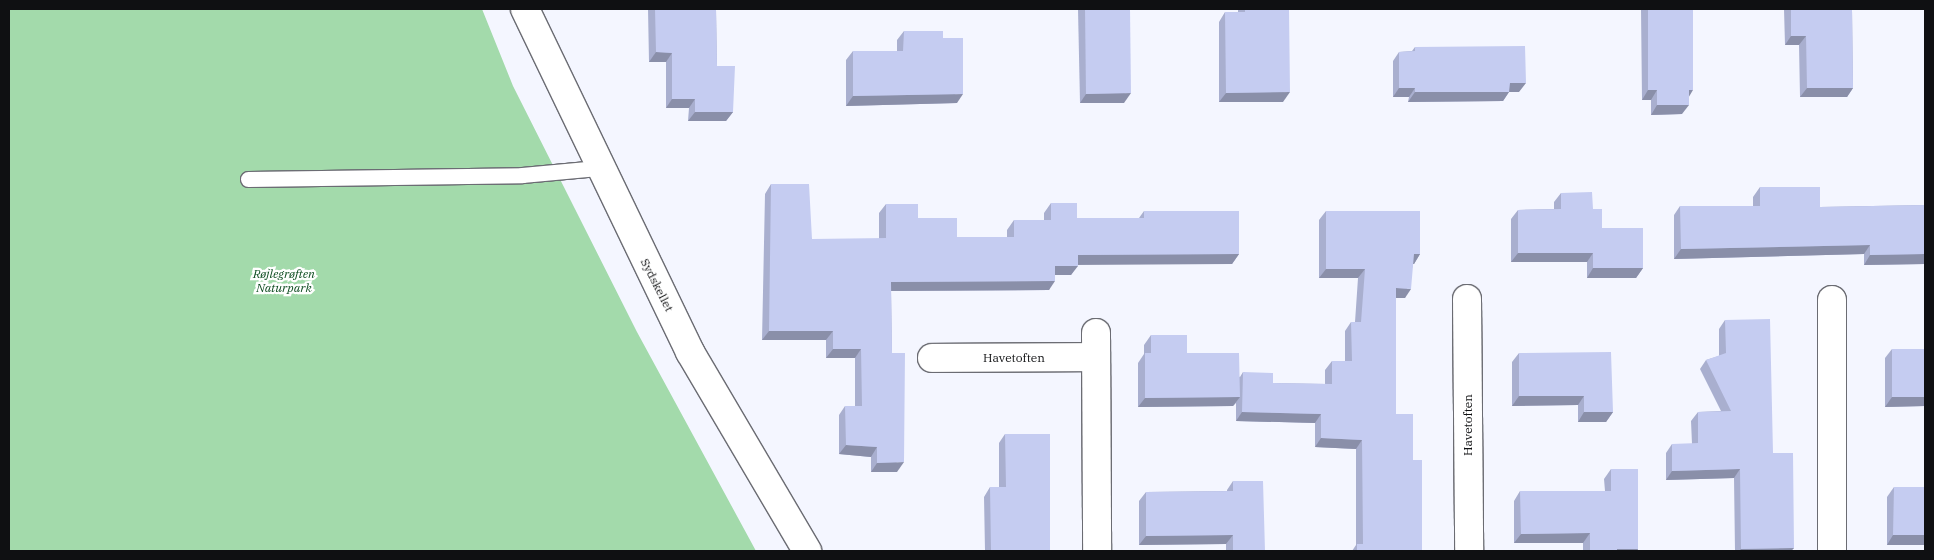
<!DOCTYPE html>
<html>
<head>
<meta charset="utf-8">
<style>
	body { margin:0 }
	#map { position:relative; width:1934px; height:560px; overflow:hidden; background:#f4f6ff; font-family:"IBM Plex Serif",serif }
	div>[style] { position:absolute }
	.green>* { inset:0; background:#a3daab }
	.roads { filter:drop-shadow(1px 0 #6b6c73) drop-shadow(-1px 0 #6b6c73) drop-shadow(0 1px #6b6c73) drop-shadow(0 -1px #6b6c73) }
	.service>* { height:15px; margin:-7.5px; padding:0 7.5px; transform-origin:7.5px; border-radius:7.5px; background:#fff }
	.minor>* { height:28px; margin:-14px; padding:0 14px; transform-origin:14px; border-radius:14px; background:#fff }
	.wall>* { inset:0; background:#a9afcf }
	.shaded-wall>* { inset:0; background:#8a8fa9 }
	.building>* { inset:0; background:#c5ccf1 }
	span { translate:-50% -50%; white-space:nowrap; text-align:center; line-height:1.15; -webkit-text-stroke:4.5px #fff; paint-order:stroke }
	.park-label { font-size:12px; color:#0c4b1f; font-style:italic }
	.street-label { font-size:12px; color:#0f1012 }
	.frame { position:absolute; inset:0; border:10px solid #0f1012; pointer-events:none }
</style>
</head>
<body>
<div id="map">
	<div class="green">
		<i style="clip-path:polygon(9px 9px,482px 9px,513px 86px,637px 332px,756px 551px,9px 551px)"></i>
	</div>
	<div class="roads">
		<div class="service">
			<i style="left:248px;top:179px;width:274px;rotate:-0.8deg"></i>
			<i style="left:522px;top:175px;width:76px;rotate:-5.3deg"></i>
		</div>
		<div class="minor">
			<i style="left:525px;top:9px;width:381px;rotate:64.3deg"></i>
			<i style="left:690px;top:352px;width:231px;rotate:59.5deg"></i>
			<i style="left:1467px;top:299px;width:252px;rotate:89.5deg"></i>
			<i style="left:1096px;top:333px;width:218px;rotate:89.7deg"></i>
			<i style="left:932px;top:358px;width:164px;rotate:-0.3deg"></i>
			<i style="left:1832px;top:551px;width:251px;rotate:-90deg"></i>
		</div>
	</div>
	<div class="wall">
		<i style="clip-path:polygon(648px 9px,716px 9px,717px 66px,733px 112px,726px 121px,688px 121px,689px 108px,666px 108px,666px 62px,649px 62px)"></i>
		<i style="clip-path:polygon(1078px 9px,1130px 9px,1124px 103px,1080px 103px)"></i>
		<i style="clip-path:polygon(1238px 9px,1289px 9px,1283px 102px,1219px 102px,1219px 22px,1225px 12px,1238px 12px)"></i>
		<i style="clip-path:polygon(1641px 9px,1693px 9px,1682px 114px,1651px 115px,1651px 100px,1642px 100px)"></i>
		<i style="clip-path:polygon(1784px 9px,1852px 9px,1853px 88px,1847px 97px,1800px 97px,1799px 45px,1785px 45px)"></i>
		<i style="clip-path:polygon(904px 31px,943px 38px,957px 103px,846px 106px,846px 60px,853px 51px,897px 51px,897px 40px)"></i>
		<i style="clip-path:polygon(1415px 47px,1519px 92px,1509px 92px,1503px 101px,1408px 102px,1409px 97px,1393px 97px,1393px 61px,1399px 52px,1412px 51px)"></i>
		<i style="clip-path:polygon(771px 184px,812px 239px,879px 239px,879px 213px,886px 204px,918px 218px,957px 237px,1007px 237px,1007px 230px,1014px 220px,1044px 220px,1044px 213px,1051px 203px,1077px 218px,1139px 218px,1144px 211px,1239px 254px,1232px 264px,1078px 264px,1071px 275px,1055px 275px,1049px 290px,891px 291px,892px 353px,897px 472px,871px 472px,871px 457px,839px 454px,839px 415px,845px 406px,855px 406px,855px 358px,826px 358px,826px 340px,762px 340px,765px 194px)"></i>
		<i style="clip-path:polygon(1760px 187px,1820px 207px,1925px 205px,1925px 264px,1864px 265px,1864px 254px,1674px 259px,1674px 215px,1680px 206px,1753px 206px,1753px 197px)"></i>
		<i style="clip-path:polygon(1561px 193px,1593px 209px,1602px 228px,1643px 268px,1636px 278px,1587px 278px,1587px 262px,1511px 262px,1511px 219px,1518px 210px,1554px 209px,1554px 202px)"></i>
		<i style="clip-path:polygon(1326px 211px,1420px 254px,1414px 264px,1413px 264px,1405px 298px,1396px 298px,1396px 414px,1413px 460px,1422px 551px,1352px 551px,1356px 545px,1356px 449px,1315px 447px,1315px 423px,1236px 421px,1236px 403px,1233px 406px,1138px 407px,1138px 363px,1144px 354px,1144px 345px,1151px 335px,1187px 353px,1240px 377px,1243px 372px,1273px 383px,1325px 384px,1325px 370px,1332px 361px,1345px 361px,1345px 331px,1351px 322px,1355px 322px,1358px 278px,1319px 278px,1319px 220px)"></i>
		<i style="clip-path:polygon(1725px 320px,1773px 453px,1794px 548px,1791px 551px,1735px 551px,1734px 478px,1666px 480px,1666px 453px,1672px 444px,1692px 444px,1691px 421px,1698px 412px,1721px 411px,1700px 369px,1706px 360px,1719px 356px,1719px 329px)"></i>
		<i style="clip-path:polygon(1892px 349px,1925px 406px,1885px 407px,1885px 358px)"></i>
		<i style="clip-path:polygon(1519px 353px,1613px 412px,1606px 422px,1578px 422px,1578px 405px,1512px 406px,1512px 362px)"></i>
		<i style="clip-path:polygon(1005px 434px,1050px 551px,985px 551px,984px 497px,990px 487px,999px 487px,999px 443px)"></i>
		<i style="clip-path:polygon(1611px 469px,1638px 549px,1637px 551px,1583px 551px,1583px 543px,1514px 543px,1514px 501px,1520px 491px,1605px 491px,1604px 479px)"></i>
		<i style="clip-path:polygon(1233px 481px,1264px 551px,1226px 551px,1226px 544px,1139px 545px,1139px 501px,1146px 492px,1227px 491px,1227px 490px)"></i>
		<i style="clip-path:polygon(1894px 487px,1925px 487px,1925px 545px,1887px 545px,1887px 497px)"></i>
	</div>
	<div class="shaded-wall">
		<i style="clip-path:polygon(1791px 36px,1806px 36px,1799px 45px,1785px 45px)"></i>
		<i style="clip-path:polygon(656px 52px,672px 53px,666px 62px,649px 62px)"></i>
		<i style="clip-path:polygon(1510px 83px,1526px 83px,1519px 92px,1509px 92px,1503px 101px,1408px 102px,1415px 92px)"></i>
		<i style="clip-path:polygon(1399px 88px,1415px 88px,1409px 97px,1393px 97px)"></i>
		<i style="clip-path:polygon(1807px 88px,1853px 88px,1847px 97px,1800px 97px)"></i>
		<i style="clip-path:polygon(1648px 90px,1657px 90px,1651px 100px,1642px 100px)"></i>
		<i style="clip-path:polygon(1689px 90px,1693px 90px,1687px 100px)"></i>
		<i style="clip-path:polygon(1290px 92px,1283px 102px,1219px 102px,1226px 93px)"></i>
		<i style="clip-path:polygon(1131px 93px,1124px 103px,1080px 103px,1086px 94px)"></i>
		<i style="clip-path:polygon(963px 94px,957px 103px,846px 106px,853px 96px)"></i>
		<i style="clip-path:polygon(672px 99px,695px 99px,689px 108px,666px 108px)"></i>
		<i style="clip-path:polygon(1657px 105px,1689px 105px,1682px 114px,1651px 115px)"></i>
		<i style="clip-path:polygon(695px 112px,733px 112px,726px 121px,688px 121px)"></i>
		<i style="clip-path:polygon(1870px 245px,1864px 254px,1674px 259px,1681px 249px)"></i>
		<i style="clip-path:polygon(1518px 253px,1593px 253px,1587px 262px,1511px 262px)"></i>
		<i style="clip-path:polygon(1239px 254px,1232px 264px,1071px 265px,1078px 255px)"></i>
		<i style="clip-path:polygon(1414px 254px,1420px 254px,1414px 264px,1407px 264px)"></i>
		<i style="clip-path:polygon(1925px 254px,1925px 264px,1864px 265px,1870px 255px)"></i>
		<i style="clip-path:polygon(1055px 266px,1078px 266px,1071px 275px,1049px 275px)"></i>
		<i style="clip-path:polygon(1593px 268px,1643px 268px,1636px 278px,1587px 278px)"></i>
		<i style="clip-path:polygon(1326px 269px,1365px 269px,1358px 278px,1319px 278px)"></i>
		<i style="clip-path:polygon(1055px 281px,1049px 290px,885px 291px,891px 282px)"></i>
		<i style="clip-path:polygon(1396px 288px,1411px 289px,1405px 298px,1390px 298px)"></i>
		<i style="clip-path:polygon(769px 331px,833px 331px,826px 340px,762px 340px)"></i>
		<i style="clip-path:polygon(833px 349px,861px 349px,855px 358px,826px 358px)"></i>
		<i style="clip-path:polygon(1519px 396px,1584px 396px,1578px 405px,1512px 406px)"></i>
		<i style="clip-path:polygon(1240px 397px,1233px 406px,1138px 407px,1145px 398px)"></i>
		<i style="clip-path:polygon(1892px 397px,1925px 397px,1925px 406px,1885px 407px)"></i>
		<i style="clip-path:polygon(1242px 412px,1321px 414px,1315px 423px,1236px 421px)"></i>
		<i style="clip-path:polygon(1584px 412px,1613px 412px,1606px 422px,1578px 422px)"></i>
		<i style="clip-path:polygon(1321px 438px,1362px 440px,1356px 449px,1315px 447px)"></i>
		<i style="clip-path:polygon(846px 445px,877px 447px,871px 457px,839px 454px)"></i>
		<i style="clip-path:polygon(904px 462px,897px 472px,871px 472px,877px 463px)"></i>
		<i style="clip-path:polygon(1740px 469px,1734px 478px,1666px 480px,1672px 471px)"></i>
		<i style="clip-path:polygon(1590px 533px,1583px 543px,1514px 543px,1521px 534px)"></i>
		<i style="clip-path:polygon(1233px 535px,1226px 544px,1139px 545px,1146px 536px)"></i>
		<i style="clip-path:polygon(1893px 535px,1925px 535px,1925px 545px,1887px 545px)"></i>
		<i style="clip-path:polygon(1794px 548px,1791px 551px,1739px 551px,1741px 549px)"></i>
		<i style="clip-path:polygon(1617px 549px,1638px 549px,1637px 551px,1616px 551px)"></i>
		<i style="clip-path:polygon(991px 550px,1006px 550px,1005px 551px,990px 551px)"></i>
	</div>
	<div class="building">
		<i style="clip-path:polygon(655px 9px,716px 9px,717px 66px,735px 66px,733px 112px,695px 112px,695px 99px,672px 99px,672px 53px,656px 52px)"></i>
		<i style="clip-path:polygon(1085px 9px,1130px 9px,1131px 93px,1086px 94px)"></i>
		<i style="clip-path:polygon(1245px 9px,1289px 9px,1290px 92px,1226px 93px,1225px 12px,1245px 12px)"></i>
		<i style="clip-path:polygon(1648px 9px,1693px 9px,1693px 90px,1689px 90px,1689px 105px,1657px 105px,1657px 90px,1648px 90px)"></i>
		<i style="clip-path:polygon(1791px 9px,1852px 9px,1853px 88px,1807px 88px,1806px 36px,1791px 36px)"></i>
		<i style="clip-path:polygon(904px 31px,943px 31px,943px 38px,963px 38px,963px 94px,853px 96px,853px 51px,903px 51px)"></i>
		<i style="clip-path:polygon(1525px 46px,1526px 83px,1510px 83px,1509px 92px,1415px 92px,1415px 88px,1399px 88px,1399px 52px,1415px 51px,1415px 47px)"></i>
		<i style="clip-path:polygon(771px 184px,809px 184px,812px 239px,886px 238px,886px 204px,918px 204px,918px 218px,957px 218px,957px 237px,1014px 237px,1014px 220px,1051px 220px,1051px 203px,1077px 203px,1077px 218px,1144px 218px,1144px 211px,1239px 211px,1239px 254px,1078px 255px,1078px 266px,1055px 266px,1055px 281px,891px 282px,892px 353px,905px 353px,904px 462px,877px 463px,877px 447px,846px 445px,845px 406px,862px 406px,861px 349px,833px 349px,833px 331px,769px 331px)"></i>
		<i style="clip-path:polygon(1760px 187px,1820px 187px,1820px 207px,1925px 205px,1925px 254px,1870px 255px,1870px 245px,1681px 249px,1680px 206px,1760px 206px)"></i>
		<i style="clip-path:polygon(1592px 192px,1593px 209px,1602px 209px,1602px 228px,1643px 228px,1643px 268px,1593px 268px,1593px 253px,1518px 253px,1518px 210px,1561px 209px,1561px 193px)"></i>
		<i style="clip-path:polygon(1326px 211px,1420px 211px,1420px 254px,1414px 254px,1411px 289px,1396px 288px,1396px 414px,1413px 414px,1413px 460px,1422px 460px,1422px 551px,1357px 551px,1357px 544px,1363px 544px,1362px 440px,1321px 438px,1321px 414px,1242px 412px,1243px 372px,1273px 373px,1273px 383px,1332px 384px,1332px 361px,1352px 361px,1351px 322px,1361px 322px,1365px 269px,1326px 269px)"></i>
		<i style="clip-path:polygon(1770px 319px,1773px 453px,1793px 453px,1794px 548px,1741px 549px,1740px 469px,1672px 471px,1672px 444px,1698px 443px,1698px 412px,1731px 411px,1706px 360px,1726px 353px,1725px 320px)"></i>
		<i style="clip-path:polygon(1151px 335px,1187px 335px,1187px 353px,1239px 353px,1240px 397px,1145px 398px,1145px 353px,1151px 353px)"></i>
		<i style="clip-path:polygon(1892px 349px,1925px 349px,1925px 397px,1892px 397px)"></i>
		<i style="clip-path:polygon(1611px 352px,1613px 412px,1584px 412px,1584px 396px,1519px 396px,1519px 353px)"></i>
		<i style="clip-path:polygon(1005px 434px,1050px 434px,1050px 551px,1006px 551px,1006px 550px,991px 550px,990px 487px,1006px 487px)"></i>
		<i style="clip-path:polygon(1611px 469px,1638px 469px,1638px 549px,1617px 549px,1617px 551px,1590px 551px,1590px 533px,1521px 534px,1520px 491px,1611px 491px)"></i>
		<i style="clip-path:polygon(1233px 481px,1263px 481px,1265px 551px,1233px 551px,1233px 535px,1146px 536px,1146px 492px,1233px 491px)"></i>
		<i style="clip-path:polygon(1894px 487px,1925px 487px,1925px 535px,1893px 535px)"></i>
	</div>
	<div class="park-label">
		<span style="left:284px;top:281px">Røjlegrøften<br>Naturpark</span>
	</div>
	<div class="street-label">
		<span style="left:657px;top:285px;rotate:63deg">Sydskellet</span>
		<span style="left:1014px;top:358px">Havetoften</span>
		<span style="left:1468px;top:425px;rotate:-90deg">Havetoften</span>
	</div>
	<div class="frame"></div>
</div>
</body>
</html>
